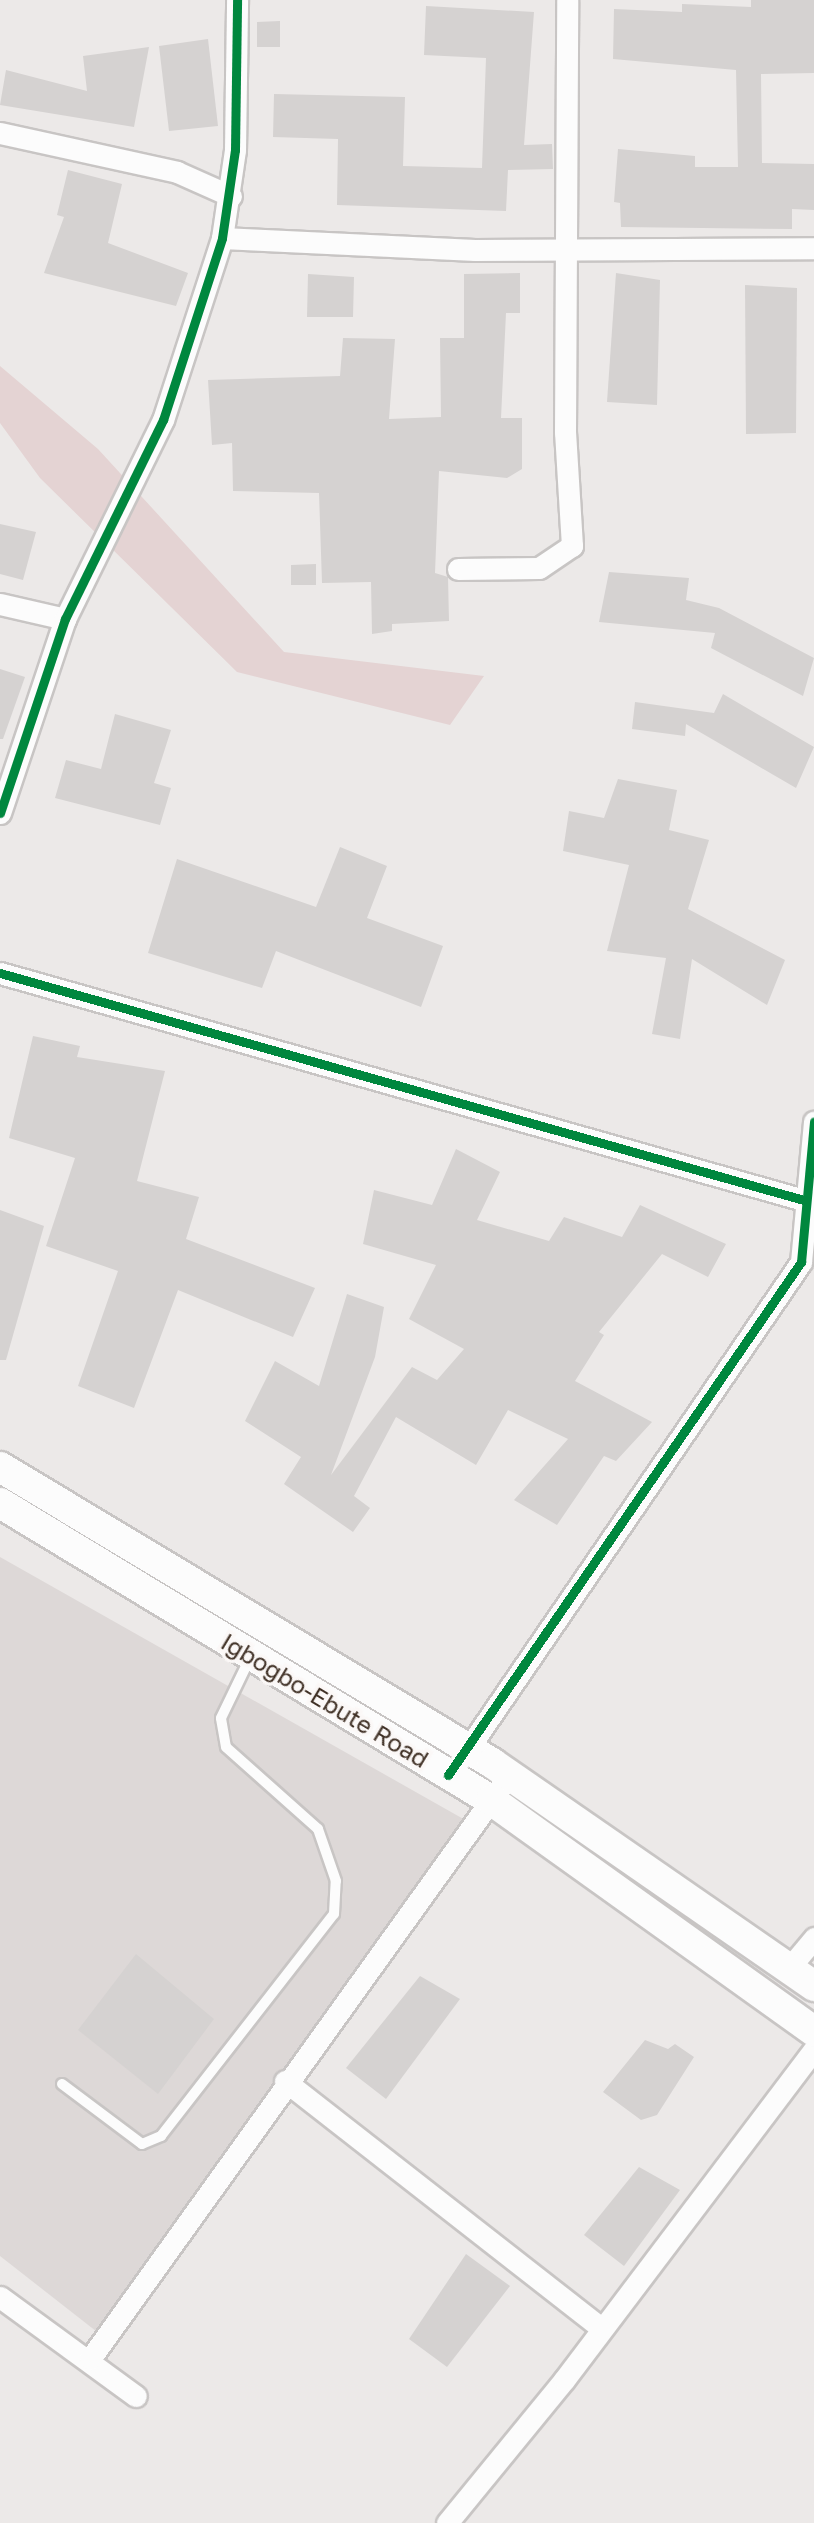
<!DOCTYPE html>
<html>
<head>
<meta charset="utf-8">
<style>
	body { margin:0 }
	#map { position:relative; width:814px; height:2523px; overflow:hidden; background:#ece9e8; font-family:"Golos Text",sans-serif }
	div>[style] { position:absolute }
	.built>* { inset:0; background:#ddd8d7 }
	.green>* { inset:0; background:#e4d3d3 }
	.building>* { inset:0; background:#d5d2d1 }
	.roads { filter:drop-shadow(2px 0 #c8c5c4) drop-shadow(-2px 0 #c8c5c4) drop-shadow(0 2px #c8c5c4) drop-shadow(0 -2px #c8c5c4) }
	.lane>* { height:10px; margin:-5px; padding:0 5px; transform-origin:5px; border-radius:5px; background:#fcfcfc }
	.street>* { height:21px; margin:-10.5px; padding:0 10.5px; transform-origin:10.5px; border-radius:10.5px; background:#fcfcfc }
	.secondary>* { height:30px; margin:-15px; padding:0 15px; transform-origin:15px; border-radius:15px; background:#fcfcfc }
	.cycleway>* { height:9px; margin:-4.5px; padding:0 4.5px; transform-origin:4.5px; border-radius:4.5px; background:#00873e }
	span { translate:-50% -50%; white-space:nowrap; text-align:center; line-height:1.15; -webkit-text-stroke:7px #fbf8f7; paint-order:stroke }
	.street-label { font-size:24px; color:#403126 }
</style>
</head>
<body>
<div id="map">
	<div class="built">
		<i style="clip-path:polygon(0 1557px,467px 1821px,101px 2335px,0 2256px)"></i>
	</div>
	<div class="green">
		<i style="clip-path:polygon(0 366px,98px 449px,284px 652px,484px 676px,450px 725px,237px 672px,40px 478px,0 423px)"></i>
	</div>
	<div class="building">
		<i style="clip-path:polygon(751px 0,814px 0,814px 73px,761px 74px,762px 163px,814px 164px,814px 210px,792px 209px,792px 229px,621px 227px,620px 203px,614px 202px,618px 149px,695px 156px,695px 167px,738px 167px,736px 70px,613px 59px,614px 9px,682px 12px,682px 4px,751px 7px)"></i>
		<i style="clip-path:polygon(426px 6px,534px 12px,524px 145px,552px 144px,553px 169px,508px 170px,506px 211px,337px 205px,338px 139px,273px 137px,274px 94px,405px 97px,403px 166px,482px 168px,486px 58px,424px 55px)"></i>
		<i style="clip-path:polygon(280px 21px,280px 47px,257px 47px,257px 22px)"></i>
		<i style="clip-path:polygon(208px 39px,218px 126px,169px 131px,159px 46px)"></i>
		<i style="clip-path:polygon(149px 47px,134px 127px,0 105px,6px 70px,87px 91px,83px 56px)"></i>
		<i style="clip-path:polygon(68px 170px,122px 184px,108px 243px,188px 273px,176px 306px,44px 273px,64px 217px,57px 215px)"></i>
		<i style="clip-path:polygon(520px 273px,520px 313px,506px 313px,501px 418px,522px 418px,522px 469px,507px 478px,439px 471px,435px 573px,448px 577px,449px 621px,392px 624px,392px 631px,372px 634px,371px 582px,322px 583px,319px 493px,233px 491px,232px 443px,212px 445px,208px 380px,340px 376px,343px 338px,395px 339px,389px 419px,441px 417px,440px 338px,464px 338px,464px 274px)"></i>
		<i style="clip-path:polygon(616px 273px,660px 280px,657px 405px,607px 402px)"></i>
		<i style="clip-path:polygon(308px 274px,354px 277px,353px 317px,307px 317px)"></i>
		<i style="clip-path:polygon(745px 285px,797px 288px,796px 433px,746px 434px)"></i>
		<i style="clip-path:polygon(0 524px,36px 532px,23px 580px,0 574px)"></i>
		<i style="clip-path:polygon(316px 564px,316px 585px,291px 585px,291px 565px)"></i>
		<i style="clip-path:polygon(609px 572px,689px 578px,686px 600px,719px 608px,814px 658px,803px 696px,711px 648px,715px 633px,599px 622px)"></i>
		<i style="clip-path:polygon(0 669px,25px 677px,3px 739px,0 739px)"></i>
		<i style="clip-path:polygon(723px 694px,814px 747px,796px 788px,686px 724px,685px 736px,632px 729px,635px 702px,714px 713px)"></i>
		<i style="clip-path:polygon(115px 714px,171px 730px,154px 783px,171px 788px,160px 825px,55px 798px,66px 760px,101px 769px)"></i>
		<i style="clip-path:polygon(618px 779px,677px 790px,669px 830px,709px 840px,688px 909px,785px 960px,767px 1005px,692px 959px,680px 1039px,652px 1034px,666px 958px,607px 951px,629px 865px,563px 851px,569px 811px,604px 818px)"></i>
		<i style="clip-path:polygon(340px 847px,387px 866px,367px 918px,443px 946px,421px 1007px,276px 951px,262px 988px,148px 953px,177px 859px,316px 907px)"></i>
		<i style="clip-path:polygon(33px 1036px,80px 1046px,77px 1057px,165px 1071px,137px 1181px,199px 1197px,186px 1239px,315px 1288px,293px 1337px,178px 1290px,134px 1408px,78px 1386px,118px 1271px,46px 1246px,75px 1158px,9px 1138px)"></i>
		<i style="clip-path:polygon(456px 1149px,500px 1172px,477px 1220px,549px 1241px,564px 1217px,622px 1237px,640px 1205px,726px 1244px,708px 1277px,662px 1254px,599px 1332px,604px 1335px,575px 1381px,652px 1422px,616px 1461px,604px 1456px,557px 1525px,514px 1500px,568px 1439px,508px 1410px,476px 1465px,396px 1417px,354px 1496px,370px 1508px,353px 1532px,284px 1484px,301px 1457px,245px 1421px,275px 1361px,319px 1386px,347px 1294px,384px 1307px,375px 1357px,331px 1475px,412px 1367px,437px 1380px,464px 1349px,409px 1319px,436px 1265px,363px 1244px,374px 1190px,432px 1205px)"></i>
		<i style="clip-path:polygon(0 1210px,44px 1226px,6px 1360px,0 1360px)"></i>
		<i style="clip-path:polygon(136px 1954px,214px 2019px,158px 2094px,78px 2030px)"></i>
		<i style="clip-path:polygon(420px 1976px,460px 1999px,386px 2099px,346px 2068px)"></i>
		<i style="clip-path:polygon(645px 2040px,668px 2049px,675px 2044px,694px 2057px,657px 2115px,641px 2120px,603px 2092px)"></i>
		<i style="clip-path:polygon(639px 2167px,680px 2190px,624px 2266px,584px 2235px)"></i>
		<i style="clip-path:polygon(466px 2254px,510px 2286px,447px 2367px,409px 2339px)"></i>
	</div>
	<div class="roads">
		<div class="lane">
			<i style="left:62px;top:2084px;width:100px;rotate:36.9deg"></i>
			<i style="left:142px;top:2144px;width:21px;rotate:-23deg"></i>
			<i style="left:161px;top:2136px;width:281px;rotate:-52.1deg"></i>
			<i style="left:334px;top:1914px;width:33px;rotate:-87deg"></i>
			<i style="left:336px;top:1881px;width:55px;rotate:-109.1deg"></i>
			<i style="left:318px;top:1829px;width:123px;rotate:-138.3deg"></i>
			<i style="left:226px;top:1747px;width:29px;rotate:-100deg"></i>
			<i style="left:221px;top:1718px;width:67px;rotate:-64.2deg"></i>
		</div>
		<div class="street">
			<i style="left:0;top:133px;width:181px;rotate:12.4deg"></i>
			<i style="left:177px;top:172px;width:59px;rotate:24deg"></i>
			<i style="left:222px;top:238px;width:253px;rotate:2.7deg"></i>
			<i style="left:475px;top:250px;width:339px;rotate:-0.3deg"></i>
			<i style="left:458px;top:569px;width:81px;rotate:-0.7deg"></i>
			<i style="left:539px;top:568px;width:40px;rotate:-34deg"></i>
			<i style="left:572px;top:546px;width:114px;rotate:-93.5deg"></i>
			<i style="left:565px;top:432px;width:432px;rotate:-89.7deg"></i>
			<i style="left:0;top:604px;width:67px;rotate:13deg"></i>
			<i style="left:0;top:813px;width:205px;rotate:-71.5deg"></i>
			<i style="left:65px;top:619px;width:222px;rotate:-63.8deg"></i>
			<i style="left:163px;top:420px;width:191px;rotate:-72deg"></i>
			<i style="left:222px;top:238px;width:89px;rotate:-81.6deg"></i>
			<i style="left:235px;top:150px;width:150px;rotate:-89.2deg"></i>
			<i style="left:0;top:973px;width:835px;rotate:15.77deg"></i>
			<i style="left:461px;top:1759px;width:602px;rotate:-55.62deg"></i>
			<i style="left:801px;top:1262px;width:141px;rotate:-84.7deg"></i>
			<i style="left:790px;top:1967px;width:38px;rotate:-50deg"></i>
			<i style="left:285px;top:2081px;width:398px;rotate:38deg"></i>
			<i style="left:0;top:2297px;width:168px;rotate:36.1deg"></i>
			<i style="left:90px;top:2359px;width:719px;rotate:-54.34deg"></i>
			<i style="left:447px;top:2523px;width:185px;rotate:-50.7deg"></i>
			<i style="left:564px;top:2380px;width:414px;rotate:-52.9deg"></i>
		</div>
		<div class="secondary">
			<i style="left:0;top:1467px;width:574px;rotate:31.03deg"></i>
			<i style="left:492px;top:1763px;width:392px;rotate:34.7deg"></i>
			<i style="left:0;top:1503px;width:574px;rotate:31.17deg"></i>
			<i style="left:491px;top:1800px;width:397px;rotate:35.6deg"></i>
		</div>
	</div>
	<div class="cycleway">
		<i style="left:0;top:813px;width:205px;rotate:-71.5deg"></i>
		<i style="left:65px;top:619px;width:222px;rotate:-63.8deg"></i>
		<i style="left:163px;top:420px;width:191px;rotate:-72deg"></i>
		<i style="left:222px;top:238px;width:89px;rotate:-81.6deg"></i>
		<i style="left:235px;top:150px;width:150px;rotate:-89.2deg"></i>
		<i style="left:0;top:973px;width:835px;rotate:15.77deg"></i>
		<i style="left:448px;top:1775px;width:623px;rotate:-55.47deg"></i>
		<i style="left:801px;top:1262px;width:141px;rotate:-84.7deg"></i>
	</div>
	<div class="street-label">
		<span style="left:325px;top:1700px;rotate:31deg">Igbogbo-Ebute Road</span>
	</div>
</div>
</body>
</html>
